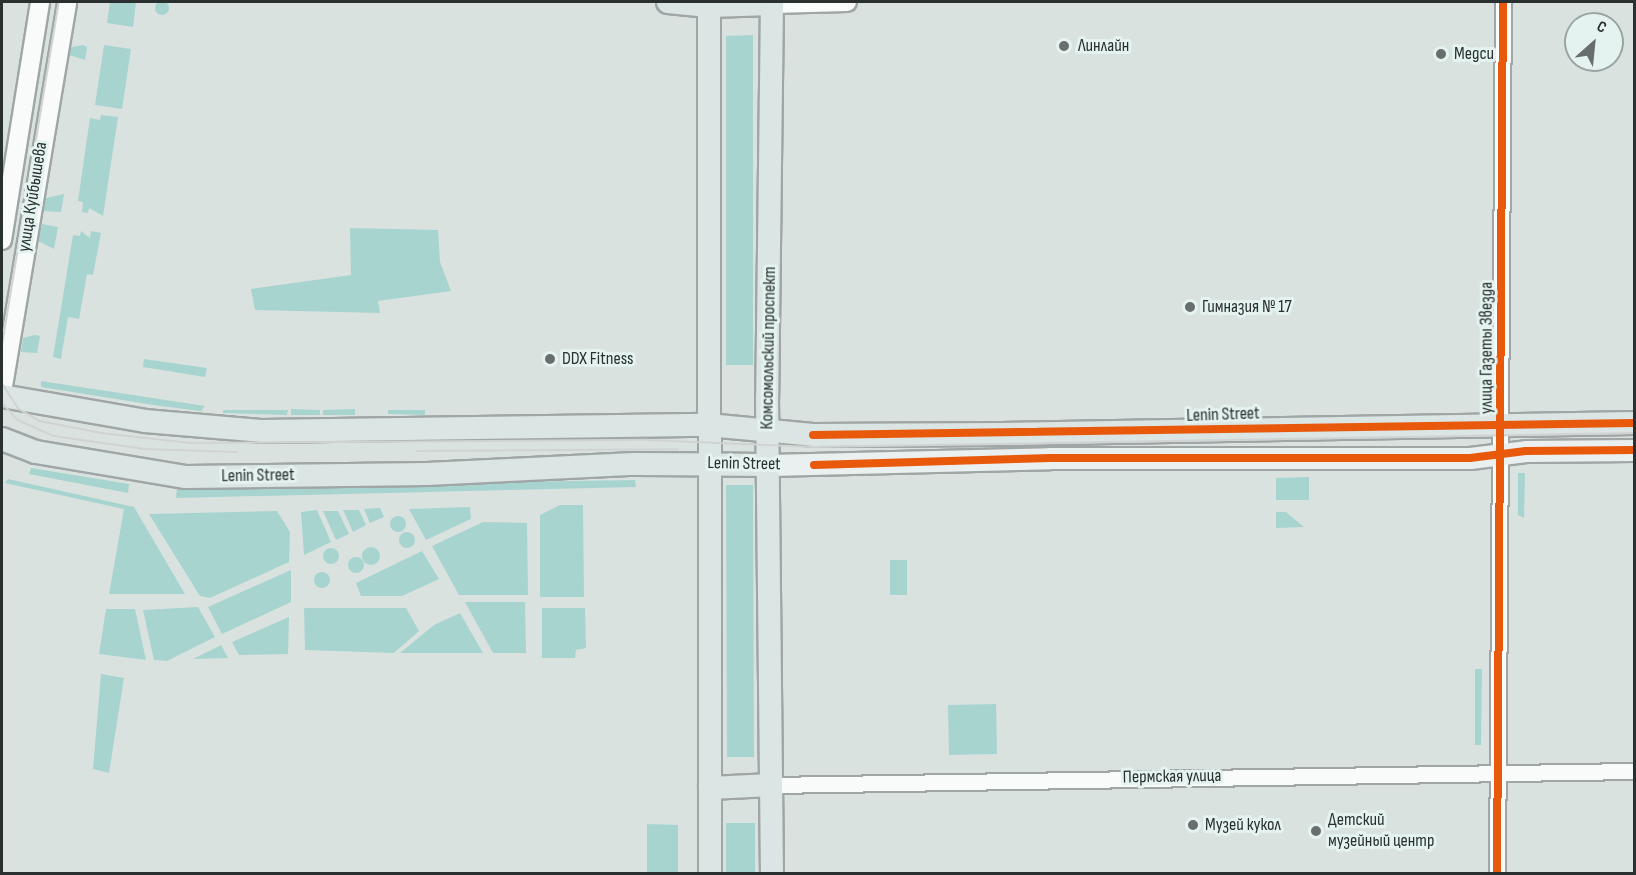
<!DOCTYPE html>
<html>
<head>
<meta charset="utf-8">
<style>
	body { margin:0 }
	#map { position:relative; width:1636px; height:875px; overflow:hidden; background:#dae2e0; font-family:"Sofia Sans Condensed",sans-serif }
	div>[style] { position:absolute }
	.green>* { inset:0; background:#a7d4cf }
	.round { border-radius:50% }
	.roads { filter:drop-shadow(2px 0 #a0a6a5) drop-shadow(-2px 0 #a0a6a5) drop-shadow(0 2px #a0a6a5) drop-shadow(0 -2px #a0a6a5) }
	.minor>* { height:15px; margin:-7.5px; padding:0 7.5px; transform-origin:7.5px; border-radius:7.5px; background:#f9fbfa }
	.tertiary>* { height:18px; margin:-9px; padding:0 9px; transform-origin:9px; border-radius:9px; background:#f9fbfa }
	.secondary>* { height:21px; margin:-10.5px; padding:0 10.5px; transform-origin:10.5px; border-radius:10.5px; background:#eaf0ef }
	.primary>* { height:22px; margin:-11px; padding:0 11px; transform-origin:11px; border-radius:11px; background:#dbe5e4 }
	.tram>* { height:1.5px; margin:-0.75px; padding:0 0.75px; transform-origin:0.75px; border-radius:0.75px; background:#d1d3d2 }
	.cycleway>* { height:8px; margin:-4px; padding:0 4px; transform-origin:4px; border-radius:4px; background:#e8590c }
	.dots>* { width:16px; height:16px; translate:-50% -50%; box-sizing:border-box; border:3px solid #e4f3f0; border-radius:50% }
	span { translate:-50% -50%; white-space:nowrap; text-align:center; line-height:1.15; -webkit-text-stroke:6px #e4f3f0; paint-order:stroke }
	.poi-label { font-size:18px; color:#2a302f }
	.left { translate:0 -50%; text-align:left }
	.street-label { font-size:18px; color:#2a302f }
	.frame { position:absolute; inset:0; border:3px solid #2a302f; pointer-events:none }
	.north { position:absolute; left:1564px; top:12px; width:60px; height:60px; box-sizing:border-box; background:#e4f3f0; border:2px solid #9aa5a3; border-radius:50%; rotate:27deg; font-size:16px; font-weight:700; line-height:24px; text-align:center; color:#2a302f }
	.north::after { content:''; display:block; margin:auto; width:21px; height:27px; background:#686e6d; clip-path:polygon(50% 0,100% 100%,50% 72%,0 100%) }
</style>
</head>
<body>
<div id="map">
	<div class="green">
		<i class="round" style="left:155px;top:1px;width:14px;height:14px"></i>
		<i style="clip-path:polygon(110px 2px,136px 2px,133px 27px,107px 23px)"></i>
		<i style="clip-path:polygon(753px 35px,753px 365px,726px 365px,726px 36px)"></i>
		<i style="clip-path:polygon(83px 45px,87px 47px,85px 60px,66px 54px,72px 47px)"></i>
		<i style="clip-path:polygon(104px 45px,131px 49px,122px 109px,95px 105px)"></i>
		<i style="clip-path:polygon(101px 115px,118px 117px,103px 216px,89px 208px,88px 213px,82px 212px,83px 202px,78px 201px,90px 118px,100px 120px)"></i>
		<i style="clip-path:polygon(64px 194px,61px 212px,43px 211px,46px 198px)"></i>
		<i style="clip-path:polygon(42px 224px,58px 227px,54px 249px,38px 241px)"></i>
		<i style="clip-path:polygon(350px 228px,438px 230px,440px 262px,451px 291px,378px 301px,380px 313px,255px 310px,251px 289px,351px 275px)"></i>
		<i style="clip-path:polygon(81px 231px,90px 238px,91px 231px,101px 233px,93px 275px,87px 274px,79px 319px,68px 317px,61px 359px,53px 357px,73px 235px,80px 236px)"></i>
		<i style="clip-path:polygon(35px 335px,40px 336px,37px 353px,21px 352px,23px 338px)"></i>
		<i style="clip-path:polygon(144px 359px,207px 368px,205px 377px,143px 367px)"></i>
		<i style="clip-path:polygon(41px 381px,205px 406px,201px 411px,160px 406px,41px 387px)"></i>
		<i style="clip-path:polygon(291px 409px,320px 410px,320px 415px,291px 415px)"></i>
		<i style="clip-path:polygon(355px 409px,355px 415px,323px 415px,323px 410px)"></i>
		<i style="clip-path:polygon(223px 410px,288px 410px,287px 415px,223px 413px)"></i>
		<i style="clip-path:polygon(388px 410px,425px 410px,425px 415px,388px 414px)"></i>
		<i style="clip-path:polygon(31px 468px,129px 484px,128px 493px,29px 474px)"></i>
		<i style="clip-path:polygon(1518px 473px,1525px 473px,1524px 518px,1518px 515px)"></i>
		<i style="clip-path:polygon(1309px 477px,1309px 500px,1276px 500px,1276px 478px)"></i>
		<i style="clip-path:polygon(8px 479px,134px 507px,185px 594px,109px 594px,124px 509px,5px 483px)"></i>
		<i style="clip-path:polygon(635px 480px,636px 487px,176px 498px,177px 487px)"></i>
		<i style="clip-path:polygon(726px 485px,753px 485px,754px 757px,727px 757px)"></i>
		<i style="clip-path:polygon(560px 505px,583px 505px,584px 597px,540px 597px,540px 515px)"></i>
		<i style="clip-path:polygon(470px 507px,471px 519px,426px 540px,409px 509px)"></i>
		<i style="clip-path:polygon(380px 508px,384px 517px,370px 523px,364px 509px)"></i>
		<i style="clip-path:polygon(317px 510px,331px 542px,304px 555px,301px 512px)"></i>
		<i style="clip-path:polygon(343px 510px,359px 510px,366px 525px,353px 532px)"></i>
		<i style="clip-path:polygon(277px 511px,290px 532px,289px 562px,210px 598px,200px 596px,149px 514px)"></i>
		<i style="clip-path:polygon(323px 511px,338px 511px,349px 534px,336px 540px)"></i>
		<i style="clip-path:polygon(1276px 512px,1286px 512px,1304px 527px,1276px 528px)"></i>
		<i class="round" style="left:390px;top:516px;width:16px;height:16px"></i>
		<i style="clip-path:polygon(483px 522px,527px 523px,528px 595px,459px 595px,432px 546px)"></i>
		<i class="round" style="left:399px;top:532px;width:16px;height:16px"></i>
		<i class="round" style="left:362px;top:547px;width:18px;height:18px"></i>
		<i class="round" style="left:323px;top:548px;width:16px;height:16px"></i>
		<i style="clip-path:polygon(422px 551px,439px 579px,402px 596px,361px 596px,356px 583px)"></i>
		<i class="round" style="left:348px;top:557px;width:16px;height:16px"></i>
		<i style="clip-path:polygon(890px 560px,907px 560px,907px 595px,890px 595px)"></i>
		<i style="clip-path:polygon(291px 570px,291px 602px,222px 634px,208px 607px)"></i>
		<i class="round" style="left:314px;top:572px;width:16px;height:16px"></i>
		<i style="clip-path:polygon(465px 602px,525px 602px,526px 653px,493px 653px)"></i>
		<i style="clip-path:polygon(198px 607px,215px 637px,167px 661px,154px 660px,143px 610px)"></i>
		<i style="clip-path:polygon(304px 608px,406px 608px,419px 631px,394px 653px,305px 650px)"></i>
		<i style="clip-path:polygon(542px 608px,585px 608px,586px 648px,576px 650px,575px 658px,542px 658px)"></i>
		<i style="clip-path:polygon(106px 609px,135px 609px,146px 660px,99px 654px)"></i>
		<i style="clip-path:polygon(460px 613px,483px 653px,400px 653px,434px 625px)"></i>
		<i style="clip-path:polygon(289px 617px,288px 654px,239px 655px,232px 642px)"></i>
		<i style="clip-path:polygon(221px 645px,228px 658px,193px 659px)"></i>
		<i style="clip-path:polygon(1475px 669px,1482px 669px,1481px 745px,1475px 745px)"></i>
		<i style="clip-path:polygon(101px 674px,124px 678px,109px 773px,93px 769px)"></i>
		<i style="clip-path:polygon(996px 704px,997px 754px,949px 755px,948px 705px)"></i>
		<i style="clip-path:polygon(726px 823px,755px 823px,755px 873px,726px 873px)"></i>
		<i style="clip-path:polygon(647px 824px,678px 825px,678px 873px,647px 873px)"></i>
	</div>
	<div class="roads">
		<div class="minor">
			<i style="left:771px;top:785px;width:863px;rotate:-0.93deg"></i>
			<i style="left:1497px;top:874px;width:872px;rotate:-89.61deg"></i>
		</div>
		<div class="tertiary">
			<i style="left:772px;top:4px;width:75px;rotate:-1.5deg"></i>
			<i style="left:2px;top:240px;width:241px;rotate:-80.9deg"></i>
			<i style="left:2px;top:392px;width:395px;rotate:-80.5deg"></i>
		</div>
		<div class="secondary">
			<i style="left:769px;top:465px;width:281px;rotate:-1.4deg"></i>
			<i style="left:1050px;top:458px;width:420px"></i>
			<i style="left:1470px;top:458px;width:56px;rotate:-7.1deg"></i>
			<i style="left:1526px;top:451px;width:108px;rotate:-0.5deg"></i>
		</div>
		<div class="primary">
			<i style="left:668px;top:2px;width:41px;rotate:5.6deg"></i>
			<i style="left:709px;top:6px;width:63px;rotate:-1.8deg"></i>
			<i style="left:709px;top:2px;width:872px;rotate:89.93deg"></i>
			<i style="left:772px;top:2px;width:396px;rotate:90.7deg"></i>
			<i style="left:767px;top:398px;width:476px;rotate:89.4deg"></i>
			<i style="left:2px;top:396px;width:145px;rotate:9.9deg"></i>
			<i style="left:145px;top:421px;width:116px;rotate:4.9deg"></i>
			<i style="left:261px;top:431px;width:447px;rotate:-0.8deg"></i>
			<i style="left:708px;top:425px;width:105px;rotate:5.4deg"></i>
			<i style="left:813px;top:435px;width:188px;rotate:-0.3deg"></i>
			<i style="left:1001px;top:434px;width:633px;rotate:-1deg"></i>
			<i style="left:2px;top:439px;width:36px;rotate:21deg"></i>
			<i style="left:36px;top:452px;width:152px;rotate:9.5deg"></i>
			<i style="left:186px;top:477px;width:241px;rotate:-0.7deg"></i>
			<i style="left:427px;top:474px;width:207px;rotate:-2.8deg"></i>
			<i style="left:634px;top:464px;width:135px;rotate:0.4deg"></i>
			<i style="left:710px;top:788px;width:61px;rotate:-2.8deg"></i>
		</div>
	</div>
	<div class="tram">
		<i style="left:2px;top:345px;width:348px;rotate:-80.6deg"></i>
		<i style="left:2px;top:383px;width:31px;rotate:57deg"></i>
		<i style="left:19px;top:409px;width:24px;rotate:30deg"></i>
		<i style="left:40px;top:421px;width:62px;rotate:11.1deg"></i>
		<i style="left:101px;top:433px;width:90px;rotate:6.4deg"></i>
		<i style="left:190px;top:443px;width:457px;rotate:-0.4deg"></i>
		<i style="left:647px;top:440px;width:167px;rotate:2.4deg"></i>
		<i style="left:814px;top:447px;width:820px;rotate:-0.98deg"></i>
		<i style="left:3px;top:404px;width:22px;rotate:47deg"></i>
		<i style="left:18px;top:420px;width:39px;rotate:24deg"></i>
		<i style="left:54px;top:436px;width:92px;rotate:8.1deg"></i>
		<i style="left:145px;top:449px;width:92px;rotate:1.9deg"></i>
		<i style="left:417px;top:451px;width:261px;rotate:-0.4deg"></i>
	</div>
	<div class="cycleway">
		<i style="left:813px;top:435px;width:821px;rotate:-0.84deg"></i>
		<i style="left:814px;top:465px;width:236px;rotate:-1.7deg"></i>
		<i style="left:1050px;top:458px;width:420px"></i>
		<i style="left:1470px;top:458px;width:56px;rotate:-7.1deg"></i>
		<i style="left:1526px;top:451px;width:108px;rotate:-0.5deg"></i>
		<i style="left:1497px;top:874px;width:872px;rotate:-89.61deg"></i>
	</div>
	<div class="dots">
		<i style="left:1064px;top:46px;background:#686e6d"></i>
		<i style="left:1441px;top:54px;background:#686e6d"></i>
		<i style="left:1190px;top:307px;background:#686e6d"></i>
		<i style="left:550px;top:359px;background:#686e6d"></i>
		<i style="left:1193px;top:825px;background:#686e6d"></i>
		<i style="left:1316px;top:831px;background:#686e6d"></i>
	</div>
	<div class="poi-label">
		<span class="left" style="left:1078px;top:46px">Линлайн</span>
		<span class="left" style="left:1454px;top:54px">Медси</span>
		<span class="left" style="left:1202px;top:307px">Гимназия № 17</span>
		<span class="left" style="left:562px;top:359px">DDX Fitness</span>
		<span class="left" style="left:1328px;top:831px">Детский<br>музейный центр</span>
		<span class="left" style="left:1205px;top:825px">Музей кукол</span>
	</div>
	<div class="street-label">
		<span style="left:33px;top:197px;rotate:-81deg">улица Куйбышева</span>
		<span style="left:769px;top:348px;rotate:-89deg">Комсомольский проспект</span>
		<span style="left:1487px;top:348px;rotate:-90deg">улица Газеты Звезда</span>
		<span style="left:1223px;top:415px;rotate:-2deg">Lenin Street</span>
		<span style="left:744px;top:464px;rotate:1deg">Lenin Street</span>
		<span style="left:258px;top:476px;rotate:-1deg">Lenin Street</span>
		<span style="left:1172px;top:777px;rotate:-1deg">Пермская улица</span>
	</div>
	<div class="frame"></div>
	<div class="north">С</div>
</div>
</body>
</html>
